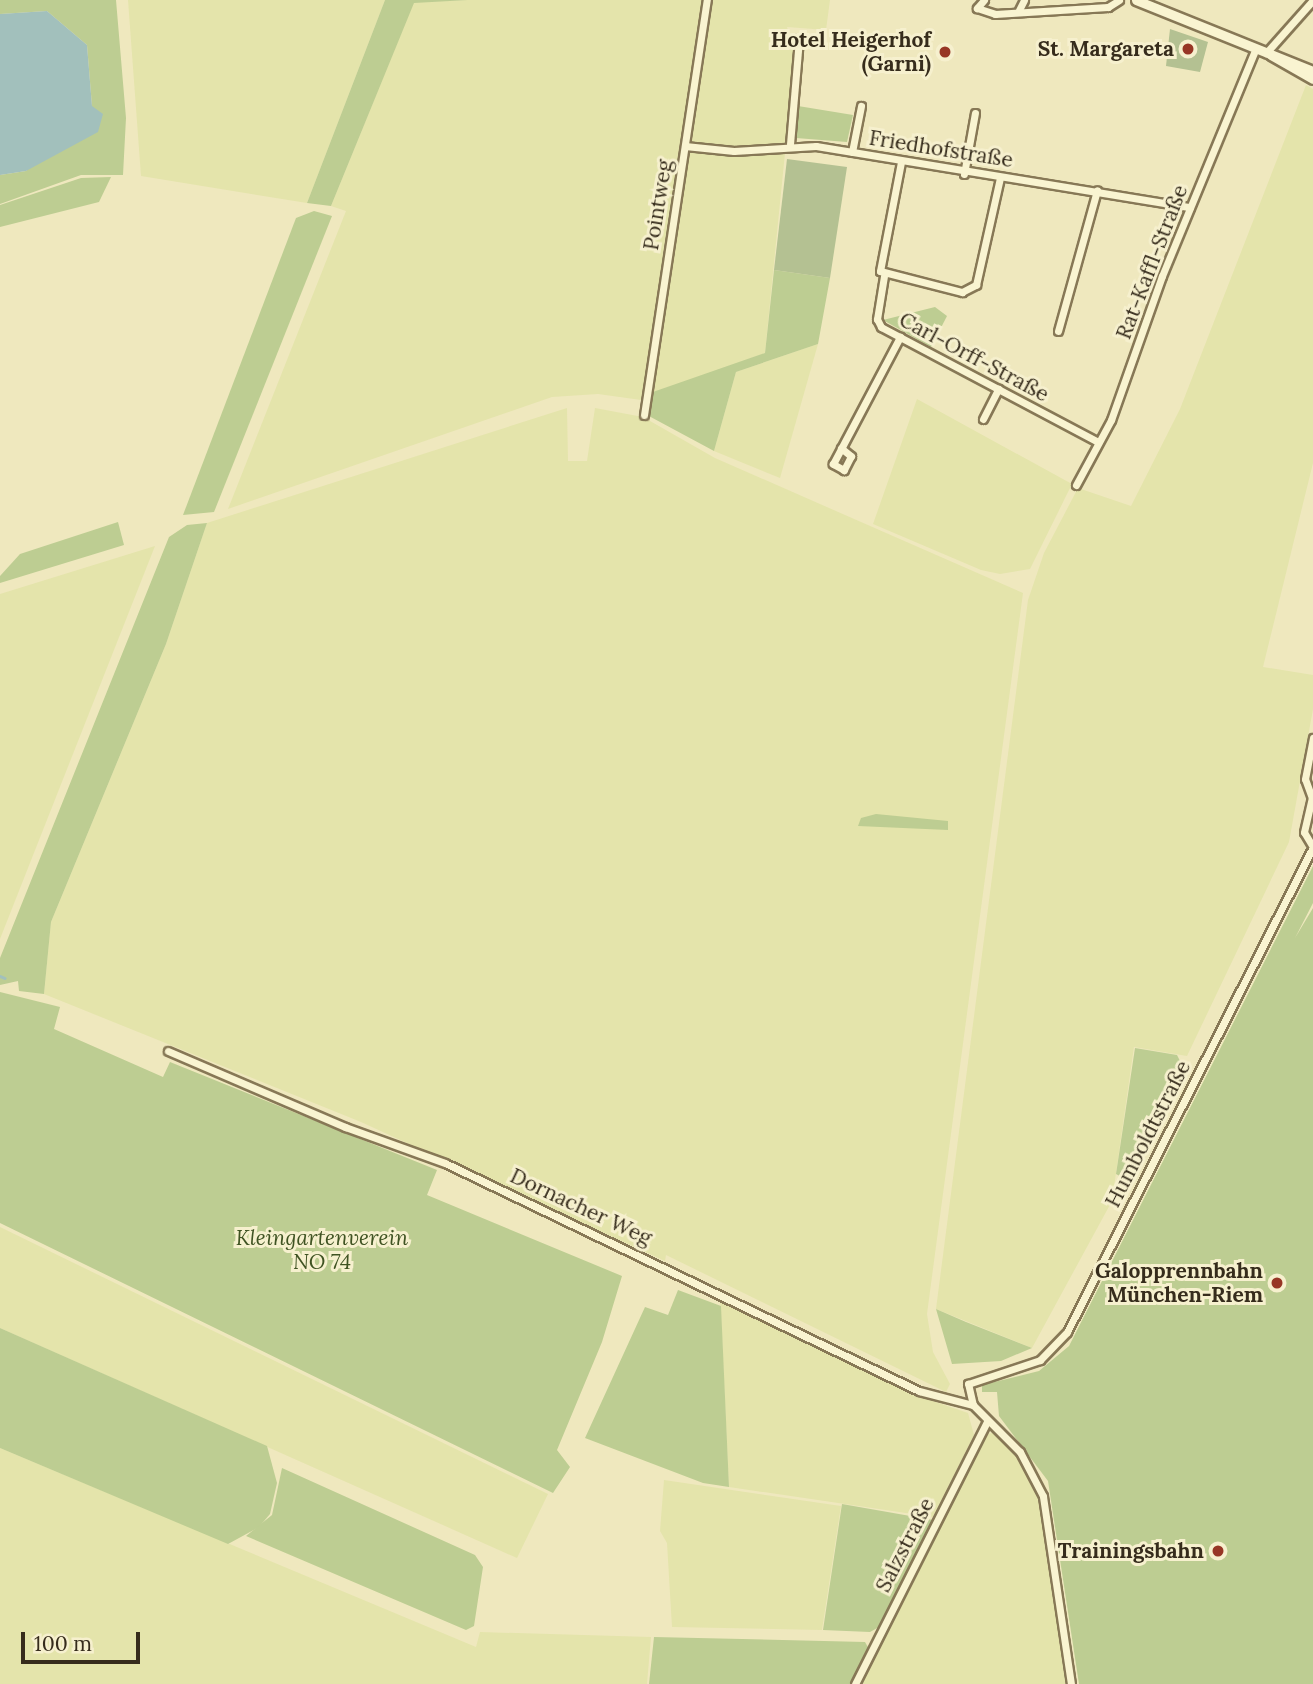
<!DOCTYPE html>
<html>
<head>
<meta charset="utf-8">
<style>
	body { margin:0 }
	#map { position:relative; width:1313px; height:1684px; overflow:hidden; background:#efe8be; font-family:Lora,serif }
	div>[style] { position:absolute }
	.farmland>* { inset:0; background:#e4e4ab }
	.green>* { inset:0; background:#bdcd92 }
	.cemetery>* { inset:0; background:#b4c192 }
	.water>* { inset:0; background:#a2c0bc }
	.stream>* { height:2.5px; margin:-1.25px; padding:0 1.25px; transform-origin:1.25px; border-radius:1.25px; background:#a2c0bc }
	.roads { filter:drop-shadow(2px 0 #877856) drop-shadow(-2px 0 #877856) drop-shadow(0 2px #877856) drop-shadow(0 -2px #877856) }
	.minor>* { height:7px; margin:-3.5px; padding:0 3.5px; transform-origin:3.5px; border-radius:3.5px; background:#f9f4d1 }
	.tertiary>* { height:9px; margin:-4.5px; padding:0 4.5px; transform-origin:4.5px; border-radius:4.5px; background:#f9f4d1 }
	.dots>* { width:19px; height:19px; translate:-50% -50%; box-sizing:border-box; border:4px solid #f6f0ce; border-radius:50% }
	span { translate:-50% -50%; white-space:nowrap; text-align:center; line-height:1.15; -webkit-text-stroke:6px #f6f0ce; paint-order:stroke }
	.poi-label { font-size:21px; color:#362c1c; font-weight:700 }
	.right { translate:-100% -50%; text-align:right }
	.street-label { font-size:21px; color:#362c1c }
	.park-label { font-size:21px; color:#3f5322; font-style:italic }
	.scale { position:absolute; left:21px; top:1632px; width:119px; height:32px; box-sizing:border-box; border:4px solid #362c1c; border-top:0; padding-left:9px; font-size:21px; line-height:24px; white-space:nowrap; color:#362c1c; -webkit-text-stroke:5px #f6f0ce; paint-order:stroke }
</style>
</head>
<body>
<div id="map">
	<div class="farmland">
		<i style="clip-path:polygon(128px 0,385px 0,307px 203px,141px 176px)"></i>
		<i style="clip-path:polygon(468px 0,830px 0,826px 30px,787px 27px,795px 53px,765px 353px,641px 400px,598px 394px,552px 397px,228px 509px,346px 211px,331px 206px,414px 2px)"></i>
		<i style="clip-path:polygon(1306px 85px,1313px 89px,1313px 463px,1263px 667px,1313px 675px,1313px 709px,1289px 842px,1187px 1056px,1134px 1047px,1112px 1201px,1032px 1348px,936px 1309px,1028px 600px,1044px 553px,1078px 488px,1131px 506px,1180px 409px)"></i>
		<i style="clip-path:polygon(818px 344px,780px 478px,714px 451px,736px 372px)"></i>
		<i style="clip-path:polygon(917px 399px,1072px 484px,1030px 569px,1000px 574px,981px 570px,873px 524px)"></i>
		<i style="clip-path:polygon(567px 408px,568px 461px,587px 461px,595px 408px,643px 417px,715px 458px,1023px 593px,927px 1314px,933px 1352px,950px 1384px,946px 1392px,666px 1255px,665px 1261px,361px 1122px,44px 994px,51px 922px,166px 644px,207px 523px)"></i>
		<i style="clip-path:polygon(155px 546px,0 939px,0 594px)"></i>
		<i style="clip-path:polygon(0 1227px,548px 1494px,517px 1558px,0 1328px)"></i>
		<i style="clip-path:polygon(720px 1295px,921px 1397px,968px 1413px,974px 1435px,933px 1517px,729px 1487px)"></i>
		<i style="clip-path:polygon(994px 1433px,1019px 1456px,1041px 1499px,1068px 1684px,860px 1684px,985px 1434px)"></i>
		<i style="clip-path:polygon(0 1448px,476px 1647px,480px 1632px,651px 1637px,647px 1684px,0 1684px)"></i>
		<i style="clip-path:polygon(664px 1480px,841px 1506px,822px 1630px,672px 1627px,667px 1543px,660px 1531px)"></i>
	</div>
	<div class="green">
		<i style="clip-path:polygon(0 0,116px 0,126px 118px,123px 175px,81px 175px,0 204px,0 175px,26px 171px,92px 106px,87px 45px,47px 11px,0 14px)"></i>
		<i style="clip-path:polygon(385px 0,468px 0,414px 3px,331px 206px,307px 203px)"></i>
		<i style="clip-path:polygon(798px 106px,853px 115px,847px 142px,796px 138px)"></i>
		<i style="clip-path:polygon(111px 177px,99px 202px,0 227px,0 205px,81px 178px)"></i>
		<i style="clip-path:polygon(314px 211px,332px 216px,214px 512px,183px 515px,296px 218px)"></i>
		<i style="clip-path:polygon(774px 270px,830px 278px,818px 344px,736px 372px,714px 451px,647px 415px,650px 393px,765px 353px)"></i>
		<i style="clip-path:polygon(935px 307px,947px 316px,931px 347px,883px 320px)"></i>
		<i style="clip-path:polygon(118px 522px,124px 545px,0 583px,0 576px,20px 554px)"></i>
		<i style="clip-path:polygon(207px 523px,166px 644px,51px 922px,44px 994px,19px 991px,18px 981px,0 985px,0 958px,169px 537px,187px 525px)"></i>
		<i style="clip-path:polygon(876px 814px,948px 821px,948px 830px,858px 826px,861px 818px)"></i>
		<i style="clip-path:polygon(1313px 866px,1313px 903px,1295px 938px,1313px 908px,1313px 1684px,1079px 1684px,1048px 1481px,999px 1416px,997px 1392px,982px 1392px,982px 1385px,1039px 1371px,1069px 1346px)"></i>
		<i style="clip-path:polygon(0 992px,60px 1007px,54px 1029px,163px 1077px,170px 1062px,437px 1170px,427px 1195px,622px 1276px,602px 1342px,557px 1450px,570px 1467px,553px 1493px,0 1223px)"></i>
		<i style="clip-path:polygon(1135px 1048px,1177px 1055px,1182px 1065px,1127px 1180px,1116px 1174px)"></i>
		<i style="clip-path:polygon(678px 1290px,721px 1306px,729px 1487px,703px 1483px,585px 1438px,645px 1307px,668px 1315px)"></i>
		<i style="clip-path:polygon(936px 1309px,966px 1322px,1032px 1348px,1001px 1361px,952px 1364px)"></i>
		<i style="clip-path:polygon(0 1328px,267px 1446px,277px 1483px,270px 1514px,259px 1527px,228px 1544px,0 1448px)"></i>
		<i style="clip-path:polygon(282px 1468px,475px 1555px,483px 1567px,474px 1626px,466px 1630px,246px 1536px,272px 1515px)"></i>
		<i style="clip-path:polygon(842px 1504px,933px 1520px,879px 1627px,870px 1632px,823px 1630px)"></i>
		<i style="clip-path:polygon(654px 1637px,865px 1642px,869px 1649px,851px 1684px,649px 1684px)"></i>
	</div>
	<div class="cemetery">
		<i style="clip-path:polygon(1170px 29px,1208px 42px,1200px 72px,1166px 66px)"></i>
		<i style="clip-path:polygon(787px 159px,847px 167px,830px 278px,774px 270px)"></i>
	</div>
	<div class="water">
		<i style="clip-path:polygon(47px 11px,87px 45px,92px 106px,103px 114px,98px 132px,26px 171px,0 175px,0 14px)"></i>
	</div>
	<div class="stream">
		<i style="left:0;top:976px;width:5px;rotate:22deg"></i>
	</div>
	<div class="roads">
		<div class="minor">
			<i style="left:984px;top:0;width:11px;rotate:131deg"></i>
			<i style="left:977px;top:8px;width:19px;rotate:18deg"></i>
			<i style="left:995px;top:14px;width:113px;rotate:-3.5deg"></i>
			<i style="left:1108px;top:7px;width:13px;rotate:-32deg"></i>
			<i style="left:1019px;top:10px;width:11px;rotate:-63deg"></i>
			<i style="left:1266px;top:53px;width:71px;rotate:-48.4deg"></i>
			<i style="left:790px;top:144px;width:106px;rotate:-85.1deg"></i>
			<i style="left:685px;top:146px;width:49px;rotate:5.8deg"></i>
			<i style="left:734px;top:151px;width:82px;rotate:-3.5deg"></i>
			<i style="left:816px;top:146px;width:379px;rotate:9.3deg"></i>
			<i style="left:852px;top:152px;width:47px;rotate:-78.9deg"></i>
			<i style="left:901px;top:162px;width:111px;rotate:100.9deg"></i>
			<i style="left:880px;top:271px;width:85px;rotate:14.4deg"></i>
			<i style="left:962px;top:292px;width:16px;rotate:-27deg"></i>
			<i style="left:976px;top:285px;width:110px;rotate:-77.4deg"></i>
			<i style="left:964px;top:174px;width:62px;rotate:-79.8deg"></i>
			<i style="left:884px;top:276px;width:44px;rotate:99.2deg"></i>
			<i style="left:877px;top:319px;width:9px;rotate:63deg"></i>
			<i style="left:881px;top:327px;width:246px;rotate:27.9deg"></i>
			<i style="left:1058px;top:331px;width:146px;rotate:-74.5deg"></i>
			<i style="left:644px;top:415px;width:420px;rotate:-81.4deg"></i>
			<i style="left:983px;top:419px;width:34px;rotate:-63deg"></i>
			<i style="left:841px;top:448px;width:13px;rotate:39deg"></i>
			<i style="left:851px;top:456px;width:16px;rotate:117deg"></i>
			<i style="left:844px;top:470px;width:13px;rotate:-151deg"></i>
			<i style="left:833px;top:464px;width:144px;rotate:-62.2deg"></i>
			<i style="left:1076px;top:485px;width:74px;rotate:-61.7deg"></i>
			<i style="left:1111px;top:420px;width:153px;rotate:-70.5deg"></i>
			<i style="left:1162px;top:276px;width:244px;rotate:-67.6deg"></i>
			<i style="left:1313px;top:847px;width:17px;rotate:-121deg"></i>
			<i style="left:1304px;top:832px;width:35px;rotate:-77deg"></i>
			<i style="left:1312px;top:798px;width:20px;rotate:-110deg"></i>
			<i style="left:1305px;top:779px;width:42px;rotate:-79deg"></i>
			<i style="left:168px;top:1051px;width:193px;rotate:23.2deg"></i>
			<i style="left:345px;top:1127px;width:106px;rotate:19.8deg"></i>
			<i style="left:445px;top:1163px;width:526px;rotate:25.69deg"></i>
			<i style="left:919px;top:1391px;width:56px;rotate:14.5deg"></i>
			<i style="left:855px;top:1684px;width:294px;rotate:-63.3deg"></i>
			<i style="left:1071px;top:1684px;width:190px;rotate:-98.5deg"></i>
			<i style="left:1043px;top:1496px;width:50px;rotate:-117.6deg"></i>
			<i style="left:1020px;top:1452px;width:66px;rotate:-135deg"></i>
			<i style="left:973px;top:1405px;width:22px;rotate:-103deg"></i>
			<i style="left:968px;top:1384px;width:76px;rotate:-18.4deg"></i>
			<i style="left:1040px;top:1360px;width:39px;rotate:-46deg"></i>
			<i style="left:1067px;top:1332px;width:544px;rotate:-63.11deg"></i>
		</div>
		<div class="tertiary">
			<i style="left:1136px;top:0;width:191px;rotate:21.9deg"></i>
			<i style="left:1271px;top:55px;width:48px;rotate:29.7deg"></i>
		</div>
	</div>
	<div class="dots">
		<i style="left:1188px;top:49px;background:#973625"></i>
		<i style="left:945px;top:52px;background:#973625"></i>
		<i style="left:1277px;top:1283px;background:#973625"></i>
		<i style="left:1218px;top:1551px;background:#973625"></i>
	</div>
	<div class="poi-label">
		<span class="right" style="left:931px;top:52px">Hotel Heigerhof<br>(Garni)</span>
		<span class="right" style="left:1174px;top:49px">St. Margareta</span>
		<span class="right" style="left:1263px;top:1283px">Galopprennbahn<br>München-Riem</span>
		<span class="right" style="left:1204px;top:1551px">Trainingsbahn</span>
	</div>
	<div class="street-label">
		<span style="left:941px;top:149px;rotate:9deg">Friedhofstraße</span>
		<span style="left:658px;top:205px;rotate:-81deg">Pointweg</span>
		<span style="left:1152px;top:262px;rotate:-69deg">Rat-Kaffl-Straße</span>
		<span style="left:974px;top:357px;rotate:28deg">Carl-Orff-Straße</span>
		<span style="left:1148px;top:1134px;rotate:-63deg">Humboldtstraße</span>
		<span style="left:581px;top:1207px;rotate:25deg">Dornacher Weg</span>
		<span style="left:905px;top:1545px;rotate:-63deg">Salzstraße</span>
	</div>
	<div class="park-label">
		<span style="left:322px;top:1250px">Kleingartenverein<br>NO 74</span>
	</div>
	<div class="scale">100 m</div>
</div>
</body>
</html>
